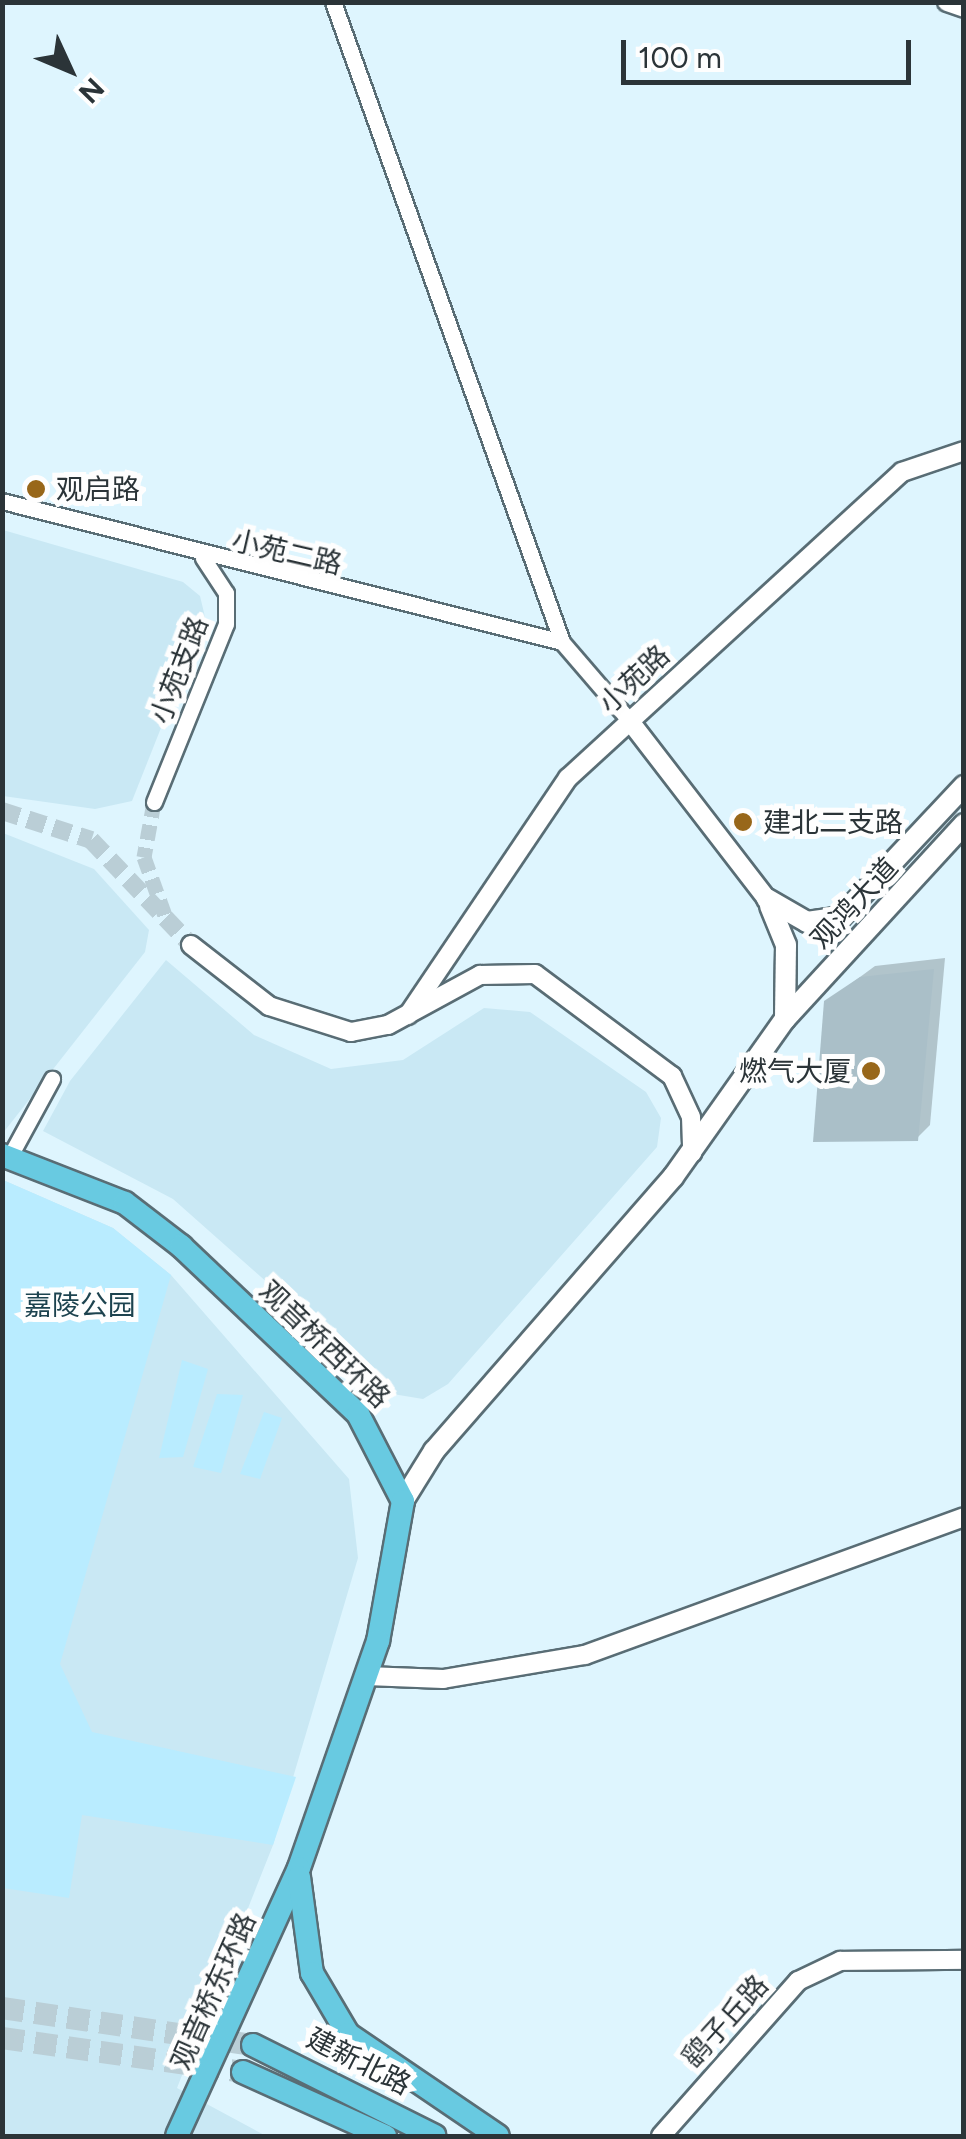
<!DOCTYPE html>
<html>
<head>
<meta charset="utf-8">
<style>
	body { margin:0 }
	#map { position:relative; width:966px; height:2139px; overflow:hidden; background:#def5fe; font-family:Figtree,"Noto Sans SC",sans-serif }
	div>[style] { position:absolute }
	.built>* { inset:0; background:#c9e8f4 }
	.green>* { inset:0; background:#b9ecff }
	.shadow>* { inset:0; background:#0003 }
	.building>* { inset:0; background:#aabfc8 }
	.minor-tunnel>* { height:15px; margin-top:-7.5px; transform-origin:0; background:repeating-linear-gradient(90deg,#baced6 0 15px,transparent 0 23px) }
	.tertiary-tunnel>* { height:18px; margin-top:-9px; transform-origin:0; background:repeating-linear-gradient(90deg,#baced6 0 18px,transparent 0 27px) }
	.primary-tunnel>* { height:22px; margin-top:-11px; transform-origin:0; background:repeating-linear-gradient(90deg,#baced6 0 22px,transparent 0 33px) }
	.roads { filter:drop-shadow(2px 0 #596d75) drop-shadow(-2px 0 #596d75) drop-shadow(0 2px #596d75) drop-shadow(0 -2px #596d75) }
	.minor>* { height:15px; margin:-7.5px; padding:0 7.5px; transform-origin:7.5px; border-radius:7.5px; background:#fff }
	.tertiary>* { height:18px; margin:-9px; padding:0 9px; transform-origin:9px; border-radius:9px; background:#fff }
	.secondary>* { height:20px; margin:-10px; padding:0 10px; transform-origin:10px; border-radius:10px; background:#fff }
	.primary>* { height:22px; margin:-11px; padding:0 11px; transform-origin:11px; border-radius:11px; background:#68cae1 }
	.dots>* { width:28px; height:28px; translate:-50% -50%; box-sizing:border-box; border:5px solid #fefefe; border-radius:50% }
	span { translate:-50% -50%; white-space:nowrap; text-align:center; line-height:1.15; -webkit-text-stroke:10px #fefefe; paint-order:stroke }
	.poi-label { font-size:28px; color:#2b3438 }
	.left { translate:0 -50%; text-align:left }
	.right { translate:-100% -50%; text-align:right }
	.street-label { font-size:28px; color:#2b3438 }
	.park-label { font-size:28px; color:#1d434f }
	.frame { position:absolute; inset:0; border:5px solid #2b3438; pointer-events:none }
	.north { position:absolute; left:20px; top:20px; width:100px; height:100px; -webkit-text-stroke:8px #fefefe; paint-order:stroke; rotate:134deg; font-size:28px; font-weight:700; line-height:40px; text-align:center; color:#2b3438 }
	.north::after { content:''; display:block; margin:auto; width:35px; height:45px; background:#2b3438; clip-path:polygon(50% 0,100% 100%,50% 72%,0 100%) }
	.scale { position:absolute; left:621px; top:40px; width:290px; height:45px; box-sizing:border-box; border:5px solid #2b3438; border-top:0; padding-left:12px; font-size:30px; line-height:35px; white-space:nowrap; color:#2b3438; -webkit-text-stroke:8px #fefefe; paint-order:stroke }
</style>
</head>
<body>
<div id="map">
	<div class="built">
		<i style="clip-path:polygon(3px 530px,183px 582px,200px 596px,205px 617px,132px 801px,95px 809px,3px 796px)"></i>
		<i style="clip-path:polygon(3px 833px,94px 869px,149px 930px,145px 952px,3px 1133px)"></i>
		<i style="clip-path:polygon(166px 960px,254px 1035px,331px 1069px,403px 1060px,484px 1008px,530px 1012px,646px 1092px,661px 1118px,657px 1147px,448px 1384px,423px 1399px,393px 1394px,173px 1199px,43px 1131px,70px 1081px)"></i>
		<i style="clip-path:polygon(3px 1180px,113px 1228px,171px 1275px,349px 1479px,358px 1558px,273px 1845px,177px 2088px,266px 2136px,3px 2136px)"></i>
	</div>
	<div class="green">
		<i style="clip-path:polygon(3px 1180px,113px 1228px,171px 1275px,60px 1664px,92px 1732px,296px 1777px,273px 1845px,82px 1815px,69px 1898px,3px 1888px)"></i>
		<i style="clip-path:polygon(182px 1360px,208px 1369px,183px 1457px,159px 1458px)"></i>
		<i style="clip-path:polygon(217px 1394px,243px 1395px,221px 1473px,193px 1467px)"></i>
		<i style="clip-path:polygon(264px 1412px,282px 1418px,260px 1479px,240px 1474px)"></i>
	</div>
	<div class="shadow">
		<i style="clip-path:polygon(945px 958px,930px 1125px,917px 1138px,826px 1002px,875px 966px)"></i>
	</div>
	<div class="building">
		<i style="clip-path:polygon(934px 969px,918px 1141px,813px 1142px,824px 1001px,860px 977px)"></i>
	</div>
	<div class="minor-tunnel">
		<i style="left:154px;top:802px;width:56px;rotate:100.3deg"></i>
		<i style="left:144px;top:857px;width:65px;rotate:70.2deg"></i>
	</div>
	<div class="tertiary-tunnel">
		<i style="left:2px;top:811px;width:94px;rotate:18deg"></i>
		<i style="left:91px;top:840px;width:145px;rotate:46.4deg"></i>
	</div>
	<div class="primary-tunnel">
		<i style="left:2px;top:2008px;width:254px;rotate:8.4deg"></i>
		<i style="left:2px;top:2038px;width:243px;rotate:8deg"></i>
	</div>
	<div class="roads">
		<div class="minor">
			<i style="left:333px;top:2px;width:680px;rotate:70.31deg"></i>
			<i style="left:562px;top:642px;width:103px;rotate:49.3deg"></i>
			<i style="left:2px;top:501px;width:577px;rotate:14.13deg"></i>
			<i style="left:154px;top:802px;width:192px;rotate:-68deg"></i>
			<i style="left:226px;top:624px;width:31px;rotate:-90deg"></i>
			<i style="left:226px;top:593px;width:42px;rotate:-123.3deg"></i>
			<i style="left:10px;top:1156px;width:88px;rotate:-61.4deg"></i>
		</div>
		<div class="tertiary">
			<i style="left:947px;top:2px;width:18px;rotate:19deg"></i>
			<i style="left:629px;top:720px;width:226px;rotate:52.4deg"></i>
			<i style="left:191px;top:945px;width:99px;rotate:38deg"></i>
			<i style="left:269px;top:1006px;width:86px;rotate:17.6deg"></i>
			<i style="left:351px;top:1032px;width:38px;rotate:-11deg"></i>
			<i style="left:388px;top:1025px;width:105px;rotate:-28.5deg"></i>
			<i style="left:480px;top:975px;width:55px;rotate:-1deg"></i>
			<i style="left:535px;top:974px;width:171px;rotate:36.7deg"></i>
			<i style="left:672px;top:1076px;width:45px;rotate:65.1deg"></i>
			<i style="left:691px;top:1117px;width:36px;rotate:88deg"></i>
			<i style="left:408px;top:1015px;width:286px;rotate:-56deg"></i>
			<i style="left:568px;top:778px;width:453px;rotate:-42.5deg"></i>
			<i style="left:902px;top:472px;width:65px;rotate:-18.7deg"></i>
			<i style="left:367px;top:1676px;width:76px;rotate:2.3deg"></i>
			<i style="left:443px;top:1679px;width:144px;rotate:-9.6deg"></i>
			<i style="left:585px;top:1655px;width:403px;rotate:-20deg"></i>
			<i style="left:661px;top:2136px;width:207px;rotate:-48.5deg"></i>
			<i style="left:798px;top:1981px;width:47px;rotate:-25.5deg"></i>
			<i style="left:840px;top:1961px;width:124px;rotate:-0.5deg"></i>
		</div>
		<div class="secondary">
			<i style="left:767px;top:899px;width:46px;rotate:29.9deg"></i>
			<i style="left:807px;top:922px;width:34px;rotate:-8deg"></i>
			<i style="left:841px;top:917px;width:180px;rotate:-46.8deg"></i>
			<i style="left:770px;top:906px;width:42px;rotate:67.7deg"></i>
			<i style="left:786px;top:945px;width:74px;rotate:90.8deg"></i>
			<i style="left:403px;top:1501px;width:59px;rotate:-58.2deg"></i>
			<i style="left:434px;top:1451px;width:364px;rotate:-48.9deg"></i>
			<i style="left:673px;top:1177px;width:194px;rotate:-54.7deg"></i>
			<i style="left:785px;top:1019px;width:265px;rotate:-47.4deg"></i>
		</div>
		<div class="primary">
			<i style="left:2px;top:1155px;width:132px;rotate:21.3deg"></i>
			<i style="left:125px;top:1203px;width:71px;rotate:37.5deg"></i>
			<i style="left:181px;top:1246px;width:244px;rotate:43.5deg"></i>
			<i style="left:358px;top:1414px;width:98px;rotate:62.7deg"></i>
			<i style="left:403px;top:1501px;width:142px;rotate:100.1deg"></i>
			<i style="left:378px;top:1641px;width:240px;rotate:109.2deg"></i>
			<i style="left:299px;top:1868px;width:294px;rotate:114.5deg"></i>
			<i style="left:299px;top:1877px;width:97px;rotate:82.3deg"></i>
			<i style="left:312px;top:1973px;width:71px;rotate:59.5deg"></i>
			<i style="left:348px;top:2034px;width:181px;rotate:34.2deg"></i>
			<i style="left:253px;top:2045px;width:203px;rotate:26.6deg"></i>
			<i style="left:243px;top:2072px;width:156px;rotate:24.3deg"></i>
		</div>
	</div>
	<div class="dots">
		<i style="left:36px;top:489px;background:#98671a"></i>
		<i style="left:743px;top:822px;background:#98671a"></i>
		<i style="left:871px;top:1071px;background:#98671a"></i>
	</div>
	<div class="poi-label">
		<span class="left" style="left:56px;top:489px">观启路</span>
		<span class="left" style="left:763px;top:822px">建北二支路</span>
		<span class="right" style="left:851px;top:1071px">燃气大厦</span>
	</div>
	<div class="street-label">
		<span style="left:287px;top:552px;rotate:13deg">小苑二路</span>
		<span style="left:179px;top:670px;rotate:-69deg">小苑支路</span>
		<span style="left:634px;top:679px;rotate:-43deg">小苑路</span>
		<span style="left:854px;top:903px;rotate:-47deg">观鸿大道</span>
		<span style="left:325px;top:1344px;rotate:44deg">观音桥西环路</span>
		<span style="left:213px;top:1991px;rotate:-66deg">观音桥东环路</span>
		<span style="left:725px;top:2021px;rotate:-48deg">鹞子丘路</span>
		<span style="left:359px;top:2061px;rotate:27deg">建新北路</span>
	</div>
	<div class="park-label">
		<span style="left:80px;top:1305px">嘉陵公园</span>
	</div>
	<div class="frame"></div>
	<div class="north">N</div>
	<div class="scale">100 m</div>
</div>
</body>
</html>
